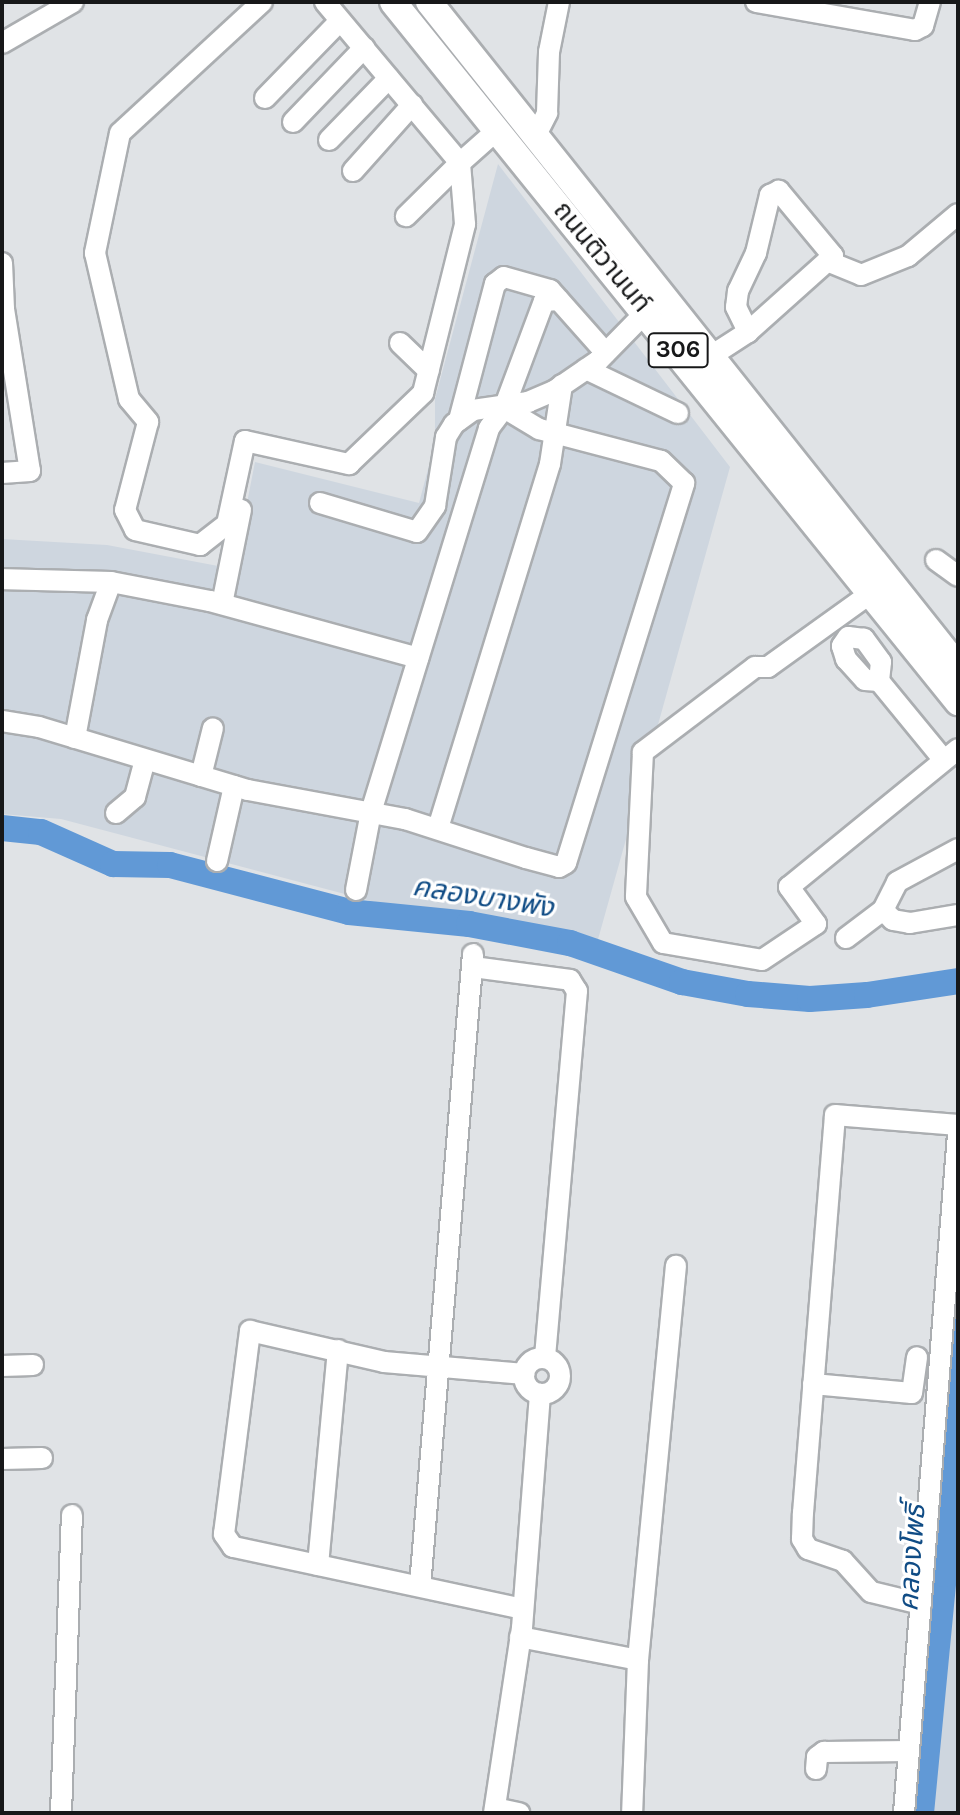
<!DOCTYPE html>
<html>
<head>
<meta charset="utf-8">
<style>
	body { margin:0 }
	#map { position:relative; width:960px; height:1815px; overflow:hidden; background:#e0e3e6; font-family:Karla,"Noto Sans Thai",sans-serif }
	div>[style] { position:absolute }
	.built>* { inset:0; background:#ced6df }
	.river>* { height:26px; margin:-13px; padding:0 13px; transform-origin:13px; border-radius:13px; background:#6199d6 }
	.roads { filter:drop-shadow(2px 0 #abaeb1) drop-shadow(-2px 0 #abaeb1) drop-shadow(0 2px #abaeb1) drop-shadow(0 -2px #abaeb1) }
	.minor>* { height:20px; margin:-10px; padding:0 10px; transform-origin:10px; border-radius:10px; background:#fff }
	.minor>.ring { margin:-10px; padding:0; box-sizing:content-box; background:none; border:20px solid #fff; border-radius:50% }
	.major>* { height:26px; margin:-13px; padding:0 13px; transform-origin:13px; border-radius:13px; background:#fff }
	span { translate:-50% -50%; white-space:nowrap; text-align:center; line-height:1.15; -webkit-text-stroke:6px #fff; paint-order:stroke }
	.shield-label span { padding:2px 6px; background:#fff; border:2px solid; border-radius:6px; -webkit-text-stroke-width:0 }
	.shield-label { font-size:24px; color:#171819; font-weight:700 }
	.street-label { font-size:26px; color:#171819 }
	.water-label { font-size:28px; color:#104c85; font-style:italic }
	.frame { position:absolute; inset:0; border:4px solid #171819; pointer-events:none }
</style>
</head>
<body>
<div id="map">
	<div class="built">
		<i style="clip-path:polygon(498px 164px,730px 467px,597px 943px,394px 907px,61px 819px,2px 814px,2px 539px,107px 545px,234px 569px,255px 462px,419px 503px,435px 443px,435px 399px)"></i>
		<i style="clip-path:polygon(958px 1401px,958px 1813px,926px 1813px)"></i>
	</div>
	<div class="river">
		<i style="left:2px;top:828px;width:39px;rotate:6deg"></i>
		<i style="left:41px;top:832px;width:79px;rotate:24deg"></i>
		<i style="left:113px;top:864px;width:57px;rotate:1deg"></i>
		<i style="left:170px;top:865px;width:185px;rotate:14.7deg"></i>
		<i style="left:349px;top:912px;width:121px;rotate:5.7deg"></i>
		<i style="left:469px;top:924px;width:103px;rotate:10.7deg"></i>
		<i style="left:570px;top:943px;width:119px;rotate:19.2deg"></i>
		<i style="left:682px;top:982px;width:67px;rotate:10.3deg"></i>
		<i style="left:748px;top:994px;width:62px;rotate:4.6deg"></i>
		<i style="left:810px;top:999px;width:57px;rotate:-4deg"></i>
		<i style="left:867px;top:995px;width:92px;rotate:-8.7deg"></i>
		<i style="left:921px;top:1813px;width:240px;rotate:-84.5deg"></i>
		<i style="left:944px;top:1574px;width:267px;rotate:-87deg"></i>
	</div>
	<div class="roads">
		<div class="minor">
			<i style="left:262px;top:2px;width:193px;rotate:137.3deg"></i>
			<i style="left:120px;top:133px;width:123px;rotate:101.8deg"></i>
			<i style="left:95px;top:253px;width:150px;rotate:76.9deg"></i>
			<i style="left:129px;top:399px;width:30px;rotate:50deg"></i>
			<i style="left:148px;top:422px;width:91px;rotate:104.6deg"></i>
			<i style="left:125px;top:510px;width:22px;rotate:63deg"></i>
			<i style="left:135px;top:530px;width:67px;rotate:13deg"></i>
			<i style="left:200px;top:545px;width:34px;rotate:-38deg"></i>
			<i style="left:227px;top:524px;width:85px;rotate:-77.8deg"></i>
			<i style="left:245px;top:441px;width:107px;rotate:12.5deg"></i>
			<i style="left:349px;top:464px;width:103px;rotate:-43.8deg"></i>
			<i style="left:423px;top:393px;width:174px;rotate:-76deg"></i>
			<i style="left:465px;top:224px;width:61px;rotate:-94.7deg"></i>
			<i style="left:460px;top:163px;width:48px;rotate:-41.6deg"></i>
			<i style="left:325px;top:2px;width:210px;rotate:50deg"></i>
			<i style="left:460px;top:163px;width:76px;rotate:135.5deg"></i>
			<i style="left:756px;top:2px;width:161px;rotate:10deg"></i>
			<i style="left:915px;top:30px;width:9px;rotate:-27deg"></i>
			<i style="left:923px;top:26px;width:25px;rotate:-74deg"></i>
			<i style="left:2px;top:43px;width:82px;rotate:-30deg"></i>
			<i style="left:265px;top:98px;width:107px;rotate:-45.8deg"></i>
			<i style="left:293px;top:122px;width:103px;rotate:-46.2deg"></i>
			<i style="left:536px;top:135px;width:25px;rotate:-63deg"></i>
			<i style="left:547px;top:113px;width:61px;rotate:-88.1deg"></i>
			<i style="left:549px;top:52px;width:51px;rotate:-78.7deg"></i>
			<i style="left:329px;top:140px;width:86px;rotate:-45.9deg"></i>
			<i style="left:353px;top:171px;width:89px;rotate:-48.2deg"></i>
			<i style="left:827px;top:261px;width:37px;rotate:22deg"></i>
			<i style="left:861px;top:275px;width:51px;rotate:-22deg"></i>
			<i style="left:908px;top:256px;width:65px;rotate:-40deg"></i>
			<i style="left:2px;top:263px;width:46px;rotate:87.5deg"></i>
			<i style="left:4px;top:309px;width:164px;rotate:80.9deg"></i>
			<i style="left:30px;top:471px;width:28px;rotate:176deg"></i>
			<i style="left:400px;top:343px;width:40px;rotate:44deg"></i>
			<i style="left:711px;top:356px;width:44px;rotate:-33deg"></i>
			<i style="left:748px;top:332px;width:114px;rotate:-41.8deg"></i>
			<i style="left:833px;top:256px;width:85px;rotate:-129.7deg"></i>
			<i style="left:779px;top:191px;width:10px;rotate:156deg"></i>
			<i style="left:770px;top:195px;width:60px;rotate:103.6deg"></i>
			<i style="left:756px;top:253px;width:42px;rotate:115.3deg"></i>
			<i style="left:738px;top:291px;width:16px;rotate:97deg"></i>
			<i style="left:736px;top:307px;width:28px;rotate:64deg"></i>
			<i style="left:586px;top:369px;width:102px;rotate:25.6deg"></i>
			<i style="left:459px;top:420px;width:141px;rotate:-75.2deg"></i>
			<i style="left:495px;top:284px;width:11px;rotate:-38deg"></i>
			<i style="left:504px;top:277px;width:48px;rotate:15.8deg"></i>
			<i style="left:550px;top:290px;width:84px;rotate:48.4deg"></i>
			<i style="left:320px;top:503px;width:101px;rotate:16.6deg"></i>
			<i style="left:417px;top:532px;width:32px;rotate:-55deg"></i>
			<i style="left:435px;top:506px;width:70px;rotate:-80.9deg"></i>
			<i style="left:446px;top:437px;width:15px;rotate:-58deg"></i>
			<i style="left:454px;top:424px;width:24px;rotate:-36deg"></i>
			<i style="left:473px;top:410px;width:56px;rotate:-8.3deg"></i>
			<i style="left:528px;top:402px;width:28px;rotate:-23deg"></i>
			<i style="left:554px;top:391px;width:53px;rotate:-34.3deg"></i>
			<i style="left:598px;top:361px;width:70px;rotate:-45.6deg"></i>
			<i style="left:936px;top:560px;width:27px;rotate:36deg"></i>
			<i style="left:2px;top:579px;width:109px;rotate:1.6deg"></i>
			<i style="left:871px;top:593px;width:127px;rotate:144.3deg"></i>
			<i style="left:768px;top:667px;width:13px;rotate:180deg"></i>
			<i style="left:755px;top:667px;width:141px;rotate:142.8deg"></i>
			<i style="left:643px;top:752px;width:145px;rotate:92.8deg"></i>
			<i style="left:636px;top:897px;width:53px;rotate:59.6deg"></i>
			<i style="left:663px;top:943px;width:100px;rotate:9.7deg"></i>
			<i style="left:762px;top:960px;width:65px;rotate:-33.7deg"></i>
			<i style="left:816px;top:924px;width:46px;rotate:-126.1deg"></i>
			<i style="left:789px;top:887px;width:218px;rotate:-39.2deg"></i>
			<i style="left:222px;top:604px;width:96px;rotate:-78.6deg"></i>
			<i style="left:879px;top:681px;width:19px;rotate:-84deg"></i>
			<i style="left:881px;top:662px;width:29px;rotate:-126deg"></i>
			<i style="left:864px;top:639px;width:16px;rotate:-173deg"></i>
			<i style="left:848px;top:637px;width:11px;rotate:124deg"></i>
			<i style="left:842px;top:646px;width:14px;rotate:73deg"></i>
			<i style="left:846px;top:659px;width:28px;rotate:48deg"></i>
			<i style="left:865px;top:680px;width:14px;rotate:4deg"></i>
			<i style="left:879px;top:681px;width:102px;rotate:50.6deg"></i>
			<i style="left:2px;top:721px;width:37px;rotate:9deg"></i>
			<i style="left:39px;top:727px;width:218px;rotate:16.8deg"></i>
			<i style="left:248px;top:790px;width:160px;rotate:10.5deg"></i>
			<i style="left:405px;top:819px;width:127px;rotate:17.9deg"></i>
			<i style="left:526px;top:858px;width:34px;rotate:15deg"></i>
			<i style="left:559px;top:867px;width:8px;rotate:-30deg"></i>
			<i style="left:566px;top:863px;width:398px;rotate:-72.7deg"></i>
			<i style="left:684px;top:483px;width:32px;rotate:-136deg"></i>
			<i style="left:661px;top:461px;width:126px;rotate:-165.3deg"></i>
			<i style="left:539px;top:429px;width:41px;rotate:-149deg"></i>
			<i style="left:75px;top:738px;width:120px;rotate:-79.4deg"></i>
			<i style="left:97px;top:620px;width:40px;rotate:-69.8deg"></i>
			<i style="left:111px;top:582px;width:101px;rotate:10.9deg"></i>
			<i style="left:210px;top:601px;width:216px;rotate:15.3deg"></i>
			<i style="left:201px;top:776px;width:49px;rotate:-76deg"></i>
			<i style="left:116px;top:813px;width:25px;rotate:-40deg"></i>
			<i style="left:135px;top:797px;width:38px;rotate:-75deg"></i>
			<i style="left:438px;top:828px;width:381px;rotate:-72.9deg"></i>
			<i style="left:550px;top:464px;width:80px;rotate:-81.4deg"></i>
			<i style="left:217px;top:861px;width:77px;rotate:-77.2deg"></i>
			<i style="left:356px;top:890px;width:79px;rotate:-79.1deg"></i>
			<i style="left:371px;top:812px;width:402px;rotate:-72.9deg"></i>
			<i style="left:489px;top:428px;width:25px;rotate:-53deg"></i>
			<i style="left:504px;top:408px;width:114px;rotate:-69.5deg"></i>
			<i style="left:544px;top:301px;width:15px;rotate:-4deg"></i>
			<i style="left:883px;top:910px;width:14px;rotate:45deg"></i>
			<i style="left:893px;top:920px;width:17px;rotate:10deg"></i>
			<i style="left:910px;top:923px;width:49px;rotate:-9.5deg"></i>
			<i style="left:846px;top:938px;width:46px;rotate:-37.1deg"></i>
			<i style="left:883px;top:910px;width:31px;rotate:-63deg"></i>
			<i style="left:897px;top:882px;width:69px;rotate:-28.4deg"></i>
			<i style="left:473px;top:967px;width:98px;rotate:7.6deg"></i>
			<i style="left:570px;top:980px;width:13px;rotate:58deg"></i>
			<i style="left:577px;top:991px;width:368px;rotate:95deg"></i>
			<i class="ring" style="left:524px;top:1358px;width:16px;height:16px"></i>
			<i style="left:2px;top:1366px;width:31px;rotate:-2deg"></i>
			<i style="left:813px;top:1384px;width:99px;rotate:5.2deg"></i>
			<i style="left:912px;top:1393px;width:36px;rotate:-82deg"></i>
			<i style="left:2px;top:1459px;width:40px;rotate:-1.4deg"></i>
			<i style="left:318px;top:1565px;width:216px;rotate:-84.7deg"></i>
			<i style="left:420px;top:1586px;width:634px;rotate:-85.21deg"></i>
			<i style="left:921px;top:1604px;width:51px;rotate:-166.5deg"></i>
			<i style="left:871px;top:1592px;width:42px;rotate:-132.1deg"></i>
			<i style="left:843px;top:1561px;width:37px;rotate:-161deg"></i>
			<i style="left:808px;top:1549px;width:12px;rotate:-121deg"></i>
			<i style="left:802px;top:1539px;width:26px;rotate:-88deg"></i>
			<i style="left:803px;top:1513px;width:399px;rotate:-85.4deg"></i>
			<i style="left:835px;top:1115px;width:123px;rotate:4.6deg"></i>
			<i style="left:523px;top:1609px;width:297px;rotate:-167.9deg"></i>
			<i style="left:233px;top:1547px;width:16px;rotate:-125deg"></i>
			<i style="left:224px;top:1534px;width:205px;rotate:-82.7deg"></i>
			<i style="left:250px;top:1331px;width:138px;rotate:13deg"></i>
			<i style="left:384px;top:1362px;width:141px;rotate:4.9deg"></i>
			<i style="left:520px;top:1637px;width:120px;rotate:11deg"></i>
			<i style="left:638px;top:1660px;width:153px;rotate:92.2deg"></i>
			<i style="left:638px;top:1660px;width:396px;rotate:-84.5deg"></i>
			<i style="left:816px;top:1769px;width:12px;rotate:-85deg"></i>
			<i style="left:817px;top:1757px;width:9px;rotate:-36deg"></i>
			<i style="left:824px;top:1752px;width:85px;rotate:-0.7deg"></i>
			<i style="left:495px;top:1808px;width:25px;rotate:12deg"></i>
			<i style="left:61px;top:1813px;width:298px;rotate:-87.9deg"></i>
			<i style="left:494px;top:1813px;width:187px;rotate:-81.4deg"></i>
			<i style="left:522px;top:1628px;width:235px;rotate:-85.6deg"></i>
			<i style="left:904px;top:1813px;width:681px;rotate:-85.45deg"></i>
		</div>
		<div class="major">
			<i style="left:393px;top:2px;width:900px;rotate:51.09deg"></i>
			<i style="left:429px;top:2px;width:850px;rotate:51.5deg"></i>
		</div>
	</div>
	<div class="shield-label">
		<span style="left:678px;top:350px">306</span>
	</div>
	<div class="street-label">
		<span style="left:602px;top:257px;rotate:50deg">ถนนติวานนท์</span>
	</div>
	<div class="water-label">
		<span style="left:483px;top:897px;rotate:9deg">คลองบางพัง</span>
		<span style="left:912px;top:1558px;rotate:-86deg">คลองโพธิ์</span>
	</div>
	<div class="frame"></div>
</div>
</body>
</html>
